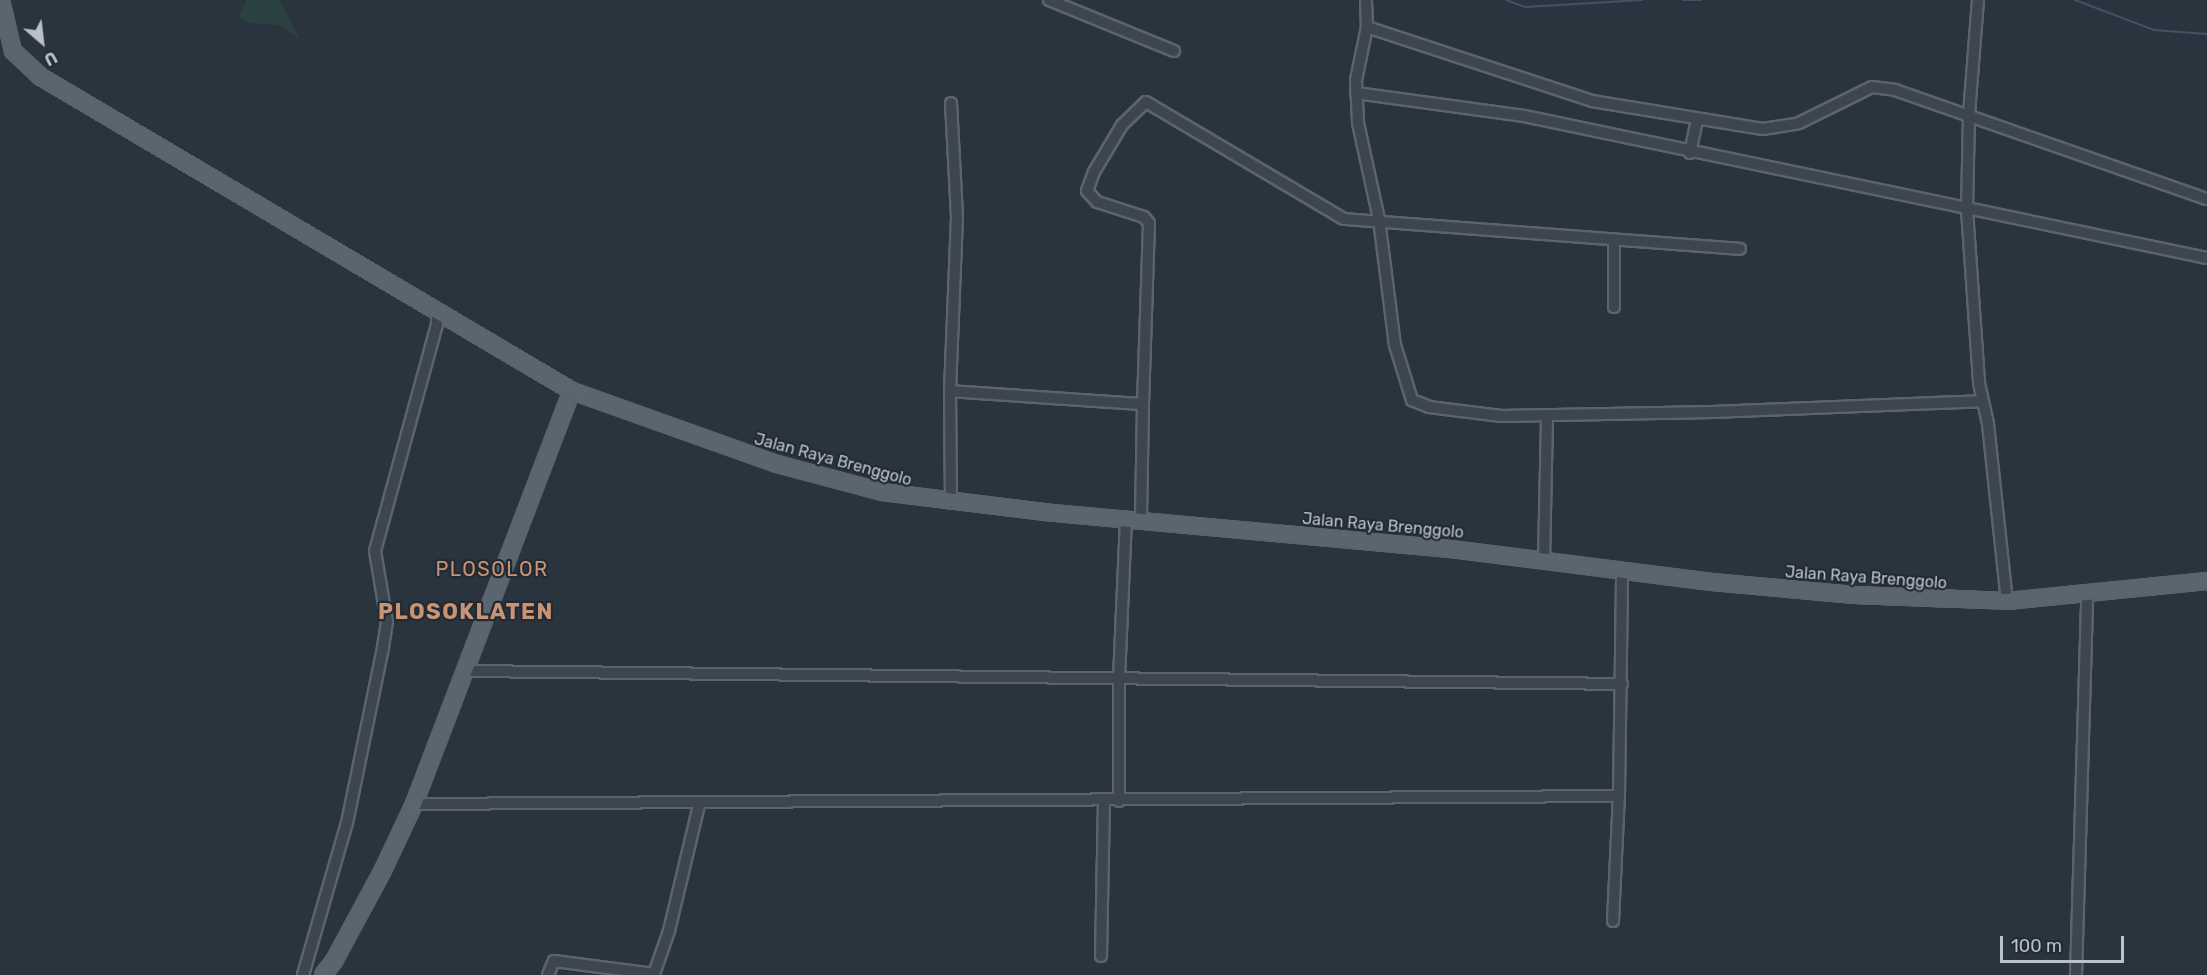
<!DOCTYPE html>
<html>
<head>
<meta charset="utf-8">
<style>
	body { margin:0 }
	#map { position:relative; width:2207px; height:975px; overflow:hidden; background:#29343f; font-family:Rubik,sans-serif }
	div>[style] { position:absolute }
	.green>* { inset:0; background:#2c4141 }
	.stream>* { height:2px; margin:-1px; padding:0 1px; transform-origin:1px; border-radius:1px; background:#415366 }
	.roads { filter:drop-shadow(2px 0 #5b646c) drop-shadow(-2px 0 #5b646c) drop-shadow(0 2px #5b646c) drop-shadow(0 -2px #5b646c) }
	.minor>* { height:10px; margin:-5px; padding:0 5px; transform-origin:5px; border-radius:5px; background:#3d464f }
	.major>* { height:14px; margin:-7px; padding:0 7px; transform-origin:7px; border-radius:7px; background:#5b656f }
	span { translate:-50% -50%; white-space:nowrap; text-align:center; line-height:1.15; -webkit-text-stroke:4.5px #222b34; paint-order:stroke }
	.street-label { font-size:16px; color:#bac1c9 }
	.quarter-label { font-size:20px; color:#ca9474; letter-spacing:1.5px }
	.district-label { font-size:22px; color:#ca9474; font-weight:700; letter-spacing:1.5px }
	.north { position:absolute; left:12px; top:12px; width:60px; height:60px; -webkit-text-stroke:4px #222b34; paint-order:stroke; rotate:152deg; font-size:16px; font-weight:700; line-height:24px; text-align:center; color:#bac1c9 }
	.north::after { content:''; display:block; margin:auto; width:21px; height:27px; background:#bac1c9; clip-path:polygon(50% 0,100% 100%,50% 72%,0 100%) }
	.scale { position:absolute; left:2000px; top:936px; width:124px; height:27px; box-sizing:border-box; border:3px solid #bac1c9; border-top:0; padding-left:8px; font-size:18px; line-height:21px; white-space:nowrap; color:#bac1c9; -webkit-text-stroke:4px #222b34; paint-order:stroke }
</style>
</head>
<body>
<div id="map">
	<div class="green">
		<i style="clip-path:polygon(247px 0,279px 0,300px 39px,279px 25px,251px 23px,238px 17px)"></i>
	</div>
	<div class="stream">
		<i style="left:1506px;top:0;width:20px;rotate:20deg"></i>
		<i style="left:1525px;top:7px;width:117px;rotate:-3.4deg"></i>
		<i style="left:1683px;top:0;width:18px"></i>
		<i style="left:2075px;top:0;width:85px;rotate:20.8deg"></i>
		<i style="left:2154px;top:30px;width:53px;rotate:4.3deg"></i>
	</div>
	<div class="roads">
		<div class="minor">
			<i style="left:1049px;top:0;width:135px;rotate:22.2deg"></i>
			<i style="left:1366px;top:0;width:27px;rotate:88deg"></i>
			<i style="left:1367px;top:27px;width:54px;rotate:101.7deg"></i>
			<i style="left:1356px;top:80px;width:43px;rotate:87.3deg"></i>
			<i style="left:1358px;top:123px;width:98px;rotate:77.7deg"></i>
			<i style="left:1379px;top:219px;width:127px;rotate:82.8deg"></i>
			<i style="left:1395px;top:345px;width:58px;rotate:72.8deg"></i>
			<i style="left:1412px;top:400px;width:18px;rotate:22deg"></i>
			<i style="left:1429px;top:407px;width:73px;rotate:7.1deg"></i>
			<i style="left:1501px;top:416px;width:211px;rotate:-1.1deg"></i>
			<i style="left:1712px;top:412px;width:270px;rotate:-2.3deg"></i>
			<i style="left:1978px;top:0;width:115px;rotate:94.5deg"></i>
			<i style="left:1969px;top:115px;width:95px;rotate:91.2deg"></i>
			<i style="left:1967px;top:210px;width:173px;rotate:86deg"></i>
			<i style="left:1979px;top:383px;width:42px;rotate:77.6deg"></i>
			<i style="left:1988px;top:424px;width:178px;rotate:83.9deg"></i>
			<i style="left:1367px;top:27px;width:237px;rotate:18.2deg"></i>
			<i style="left:1592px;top:101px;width:173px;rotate:9.3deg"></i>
			<i style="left:1763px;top:129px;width:36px;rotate:-9deg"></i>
			<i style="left:1799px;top:123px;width:81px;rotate:-26.3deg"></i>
			<i style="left:1872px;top:87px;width:23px;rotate:7deg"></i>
			<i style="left:1895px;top:90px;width:330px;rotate:19.3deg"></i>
			<i style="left:1356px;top:93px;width:170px;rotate:7.8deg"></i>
			<i style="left:1524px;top:116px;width:698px;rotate:11.74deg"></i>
			<i style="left:1690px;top:153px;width:35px;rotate:-78deg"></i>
			<i style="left:1614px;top:307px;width:67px;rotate:-90deg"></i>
			<i style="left:950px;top:391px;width:193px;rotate:3.9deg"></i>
			<i style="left:1143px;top:404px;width:116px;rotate:91deg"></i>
			<i style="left:1143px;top:404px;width:181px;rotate:-88.1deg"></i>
			<i style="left:1149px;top:223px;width:8px;rotate:-130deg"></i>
			<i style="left:1144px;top:217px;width:49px;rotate:-162.3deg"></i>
			<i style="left:1097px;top:202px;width:15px;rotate:-132deg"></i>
			<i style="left:1087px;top:191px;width:20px;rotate:-70deg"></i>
			<i style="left:1094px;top:172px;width:55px;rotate:-59.2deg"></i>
			<i style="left:1122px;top:125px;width:33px;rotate:-44deg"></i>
			<i style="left:1146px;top:102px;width:230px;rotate:30.6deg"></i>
			<i style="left:1344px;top:219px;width:397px;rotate:4.3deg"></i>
			<i style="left:951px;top:503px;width:112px;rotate:-90.5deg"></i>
			<i style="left:950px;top:391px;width:174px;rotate:-87.7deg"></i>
			<i style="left:957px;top:217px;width:114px;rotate:-93deg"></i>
			<i style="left:1544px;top:561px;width:145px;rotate:-88.8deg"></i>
			<i style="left:466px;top:671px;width:1156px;rotate:0.64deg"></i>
			<i style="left:1119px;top:801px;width:122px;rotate:-90deg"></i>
			<i style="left:1119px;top:679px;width:161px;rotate:-87.5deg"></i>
			<i style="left:414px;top:804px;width:1205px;rotate:-0.38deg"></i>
			<i style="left:1619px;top:796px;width:225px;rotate:-89.2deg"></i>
			<i style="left:1613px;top:921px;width:125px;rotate:-87.3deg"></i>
			<i style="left:1101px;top:956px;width:157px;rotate:-88.9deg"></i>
			<i style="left:303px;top:975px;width:158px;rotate:-73.9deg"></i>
			<i style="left:347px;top:823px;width:180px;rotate:-78.4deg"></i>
			<i style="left:383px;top:647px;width:25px;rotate:-81deg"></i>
			<i style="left:387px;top:622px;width:72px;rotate:-99.6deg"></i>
			<i style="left:375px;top:551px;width:234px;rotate:-74.7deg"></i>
			<i style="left:437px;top:325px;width:15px;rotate:-90deg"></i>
			<i style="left:548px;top:975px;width:15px;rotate:-67deg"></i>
			<i style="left:554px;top:961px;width:101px;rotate:7.4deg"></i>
			<i style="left:654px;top:974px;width:46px;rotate:-70.8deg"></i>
			<i style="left:669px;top:931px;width:130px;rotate:-76.6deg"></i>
			<i style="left:2076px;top:975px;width:381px;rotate:-88.3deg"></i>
		</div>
		<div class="major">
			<i style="left:1px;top:0;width:52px;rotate:76.8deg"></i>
			<i style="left:13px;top:51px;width:38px;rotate:43deg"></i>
			<i style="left:41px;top:77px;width:617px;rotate:30.6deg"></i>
			<i style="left:572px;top:391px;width:218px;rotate:19.6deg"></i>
			<i style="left:777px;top:464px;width:109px;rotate:14.9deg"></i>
			<i style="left:882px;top:492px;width:173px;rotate:7deg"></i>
			<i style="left:1054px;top:513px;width:399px;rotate:5.2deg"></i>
			<i style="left:1451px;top:549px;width:263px;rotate:7.2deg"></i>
			<i style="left:1712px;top:582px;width:143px;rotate:5.2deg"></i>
			<i style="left:1854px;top:595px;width:153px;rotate:2.2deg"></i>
			<i style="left:2007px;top:601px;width:201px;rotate:-5.7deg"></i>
			<i style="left:323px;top:975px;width:18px;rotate:-52deg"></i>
			<i style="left:334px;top:961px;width:103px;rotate:-61.7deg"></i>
			<i style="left:383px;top:870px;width:73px;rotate:-64.8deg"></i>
			<i style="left:414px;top:804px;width:442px;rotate:-69.1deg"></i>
		</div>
	</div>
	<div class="street-label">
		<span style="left:833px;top:460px;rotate:15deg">Jalan Raya Brenggolo</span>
		<span style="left:1383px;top:526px;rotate:5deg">Jalan Raya Brenggolo</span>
		<span style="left:1866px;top:578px;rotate:4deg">Jalan Raya Brenggolo</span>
	</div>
	<div class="quarter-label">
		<span style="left:492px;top:569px">PLOSOLOR</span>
	</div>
	<div class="district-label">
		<span style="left:466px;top:612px">PLOSOKLATEN</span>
	</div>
	<div class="north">U</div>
	<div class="scale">100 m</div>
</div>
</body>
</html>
